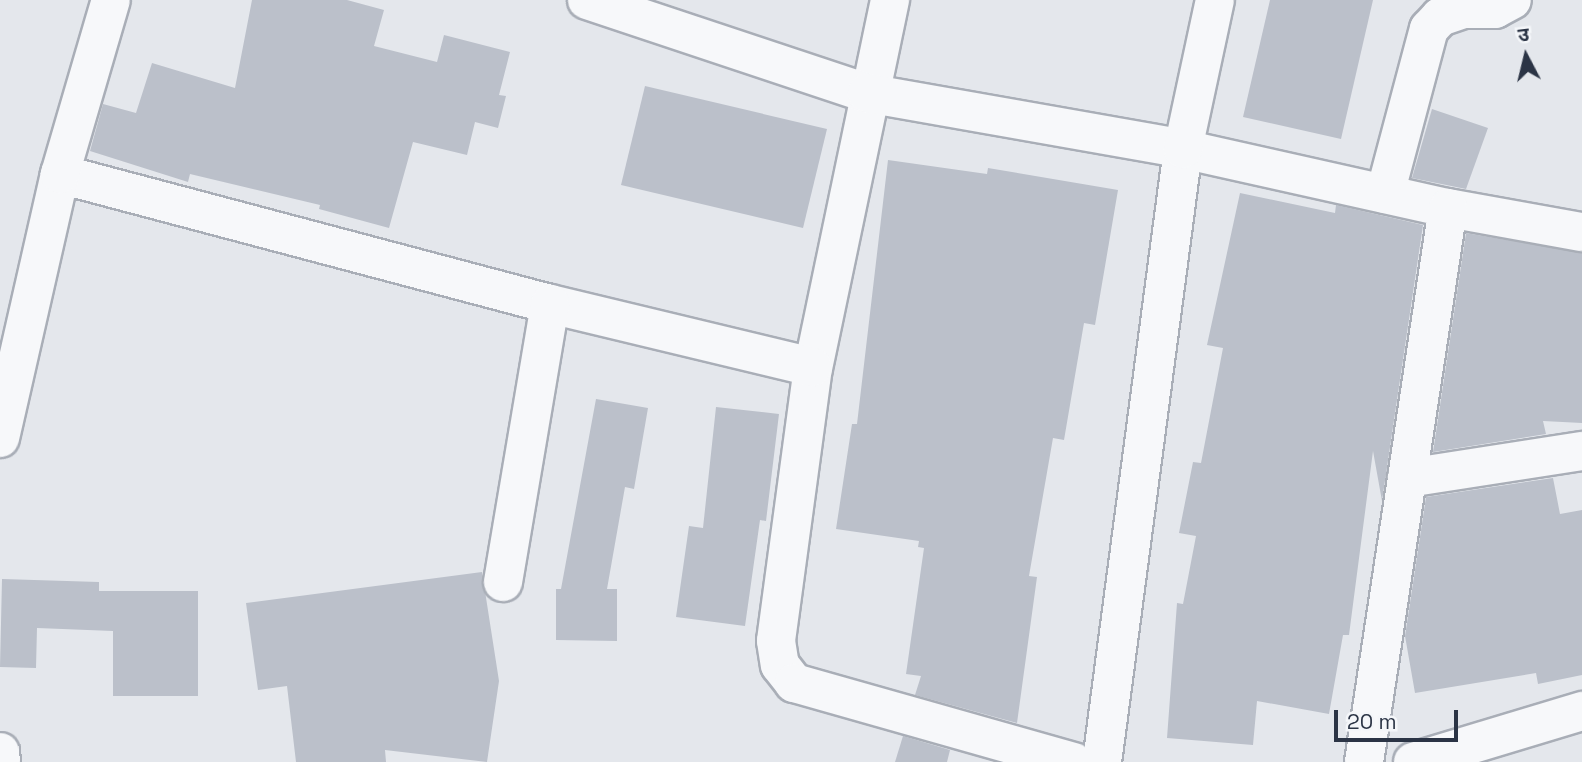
<!DOCTYPE html>
<html>
<head>
<meta charset="utf-8">
<style>
	body { margin:0 }
	#map { position:relative; width:1582px; height:762px; overflow:hidden; background:#e4e7ec; font-family:"Space Grotesk","Noto Sans Devanagari",sans-serif }
	div>[style] { position:absolute }
	.building>* { inset:0; background:#bbc0ca }
	.roads { filter:drop-shadow(2px 0 #a9aeb7) drop-shadow(-2px 0 #a9aeb7) drop-shadow(0 2px #a9aeb7) drop-shadow(0 -2px #a9aeb7) }
	.minor>* { height:38px; margin:-19px; padding:0 19px; transform-origin:19px; border-radius:19px; background:#f7f8fa }
	.tertiary>* { height:38px; margin:-19px; padding:0 19px; transform-origin:19px; border-radius:19px; background:#f7f8fa }
	span { translate:-50% -50%; white-space:nowrap; text-align:center; line-height:1.15; -webkit-text-stroke:7px #f4f6f9; paint-order:stroke }
	.north { position:absolute; left:1491px; top:21px; width:70px; height:70px; -webkit-text-stroke:5px #f4f6f9; paint-order:stroke; rotate:353deg; font-size:19px; font-weight:700; line-height:28px; text-align:center; color:#2b3445 }
	.north::after { content:''; display:block; margin:auto; width:24px; height:32px; background:#2b3445; clip-path:polygon(50% 0,100% 100%,50% 72%,0 100%) }
	.scale { position:absolute; left:1334px; top:710px; width:124px; height:32px; box-sizing:border-box; border:4px solid #2b3445; border-top:0; padding-left:9px; font-size:21px; line-height:24px; white-space:nowrap; color:#2b3445; -webkit-text-stroke:5px #f4f6f9; paint-order:stroke }
</style>
</head>
<body>
<div id="map">
	<div class="building">
		<i style="clip-path:polygon(252px 0,347px 0,384px 10px,374px 46px,437px 62px,444px 35px,510px 52px,499px 95px,506px 96px,498px 128px,475px 122px,467px 155px,413px 142px,389px 228px,319px 209px,320px 205px,190px 174px,188px 182px,90px 151px,103px 104px,136px 113px,152px 63px,235px 88px)"></i>
		<i style="clip-path:polygon(1270px 0,1373px 0,1341px 139px,1243px 117px)"></i>
		<i style="clip-path:polygon(645px 86px,827px 129px,803px 228px,621px 185px)"></i>
		<i style="clip-path:polygon(1432px 109px,1488px 128px,1466px 189px,1412px 178px)"></i>
		<i style="clip-path:polygon(888px 160px,987px 174px,988px 168px,1118px 190px,1095px 325px,1084px 323px,1064px 440px,1053px 438px,1029px 576px,1037px 577px,1017px 723px,915px 695px,921px 676px,906px 674px,924px 548px,918px 547px,919px 541px,836px 529px,852px 424px,857px 424px)"></i>
		<i style="clip-path:polygon(1240px 193px,1335px 213px,1336px 205px,1423px 225px,1382px 501px,1373px 451px,1349px 635px,1343px 635px,1329px 714px,1257px 701px,1253px 745px,1167px 738px,1177px 603px,1183px 604px,1196px 536px,1179px 533px,1193px 462px,1201px 463px,1223px 348px,1207px 345px)"></i>
		<i style="clip-path:polygon(1466px 233px,1582px 253px,1582px 423px,1543px 421px,1546px 434px,1433px 452px)"></i>
		<i style="clip-path:polygon(596px 399px,648px 408px,634px 489px,625px 487px,607px 589px,617px 589px,617px 641px,556px 640px,556px 589px,561px 589px)"></i>
		<i style="clip-path:polygon(716px 407px,779px 414px,766px 521px,760px 520px,745px 626px,676px 617px,689px 526px,703px 528px)"></i>
		<i style="clip-path:polygon(1553px 478px,1560px 514px,1582px 510px,1582px 675px,1538px 684px,1536px 673px,1415px 693px,1405px 636px,1426px 497px)"></i>
		<i style="clip-path:polygon(482px 572px,499px 681px,487px 762px,385px 750px,386px 762px,296px 762px,287px 686px,258px 690px,246px 603px)"></i>
		<i style="clip-path:polygon(2px 579px,99px 582px,99px 591px,198px 591px,198px 696px,113px 696px,113px 631px,37px 628px,36px 668px,0 667px)"></i>
		<i style="clip-path:polygon(903px 736px,950px 750px,947px 762px,895px 762px)"></i>
	</div>
	<div class="roads">
		<div class="minor">
			<i style="left:890px;top:0;width:375px;rotate:101.8deg"></i>
			<i style="left:813px;top:367px;width:276px;rotate:97.7deg"></i>
			<i style="left:776px;top:641px;width:24px;rotate:81deg"></i>
			<i style="left:780px;top:665px;width:23px;rotate:52deg"></i>
			<i style="left:794px;top:683px;width:291px;rotate:15.8deg"></i>
			<i style="left:1183px;top:149px;width:271px;rotate:12.6deg"></i>
			<i style="left:1448px;top:208px;width:136px;rotate:10.2deg"></i>
			<i style="left:60px;top:174px;width:507px;rotate:14.86deg"></i>
			<i style="left:550px;top:304px;width:270px;rotate:13.5deg"></i>
			<i style="left:1385px;top:194px;width:171px;rotate:-75.1deg"></i>
			<i style="left:1429px;top:29px;width:16px;rotate:-47deg"></i>
			<i style="left:1440px;top:17px;width:24px;rotate:-19deg"></i>
			<i style="left:1463px;top:9px;width:32px"></i>
			<i style="left:1495px;top:9px;width:19px;rotate:-28deg"></i>
			<i style="left:0;top:438px;width:271px;rotate:-77.2deg"></i>
			<i style="left:60px;top:174px;width:181px;rotate:-73.7deg"></i>
			<i style="left:1407px;top:478px;width:177px;rotate:-8.8deg"></i>
			<i style="left:503px;top:582px;width:282px;rotate:-80.4deg"></i>
			<i style="left:0;top:752px;width:10px;rotate:84deg"></i>
			<i style="left:1364px;top:762px;width:560px;rotate:-81.38deg"></i>
			<i style="left:1413px;top:762px;width:177px;rotate:-16.8deg"></i>
		</div>
		<div class="tertiary">
			<i style="left:587px;top:0;width:295px;rotate:18.4deg"></i>
			<i style="left:867px;top:93px;width:321px;rotate:10deg"></i>
			<i style="left:1102px;top:762px;width:618px;rotate:-82.47deg"></i>
			<i style="left:1183px;top:149px;width:152px;rotate:-77.9deg"></i>
		</div>
	</div>
	<div class="north">उ</div>
	<div class="scale">20 m</div>
</div>
</body>
</html>
